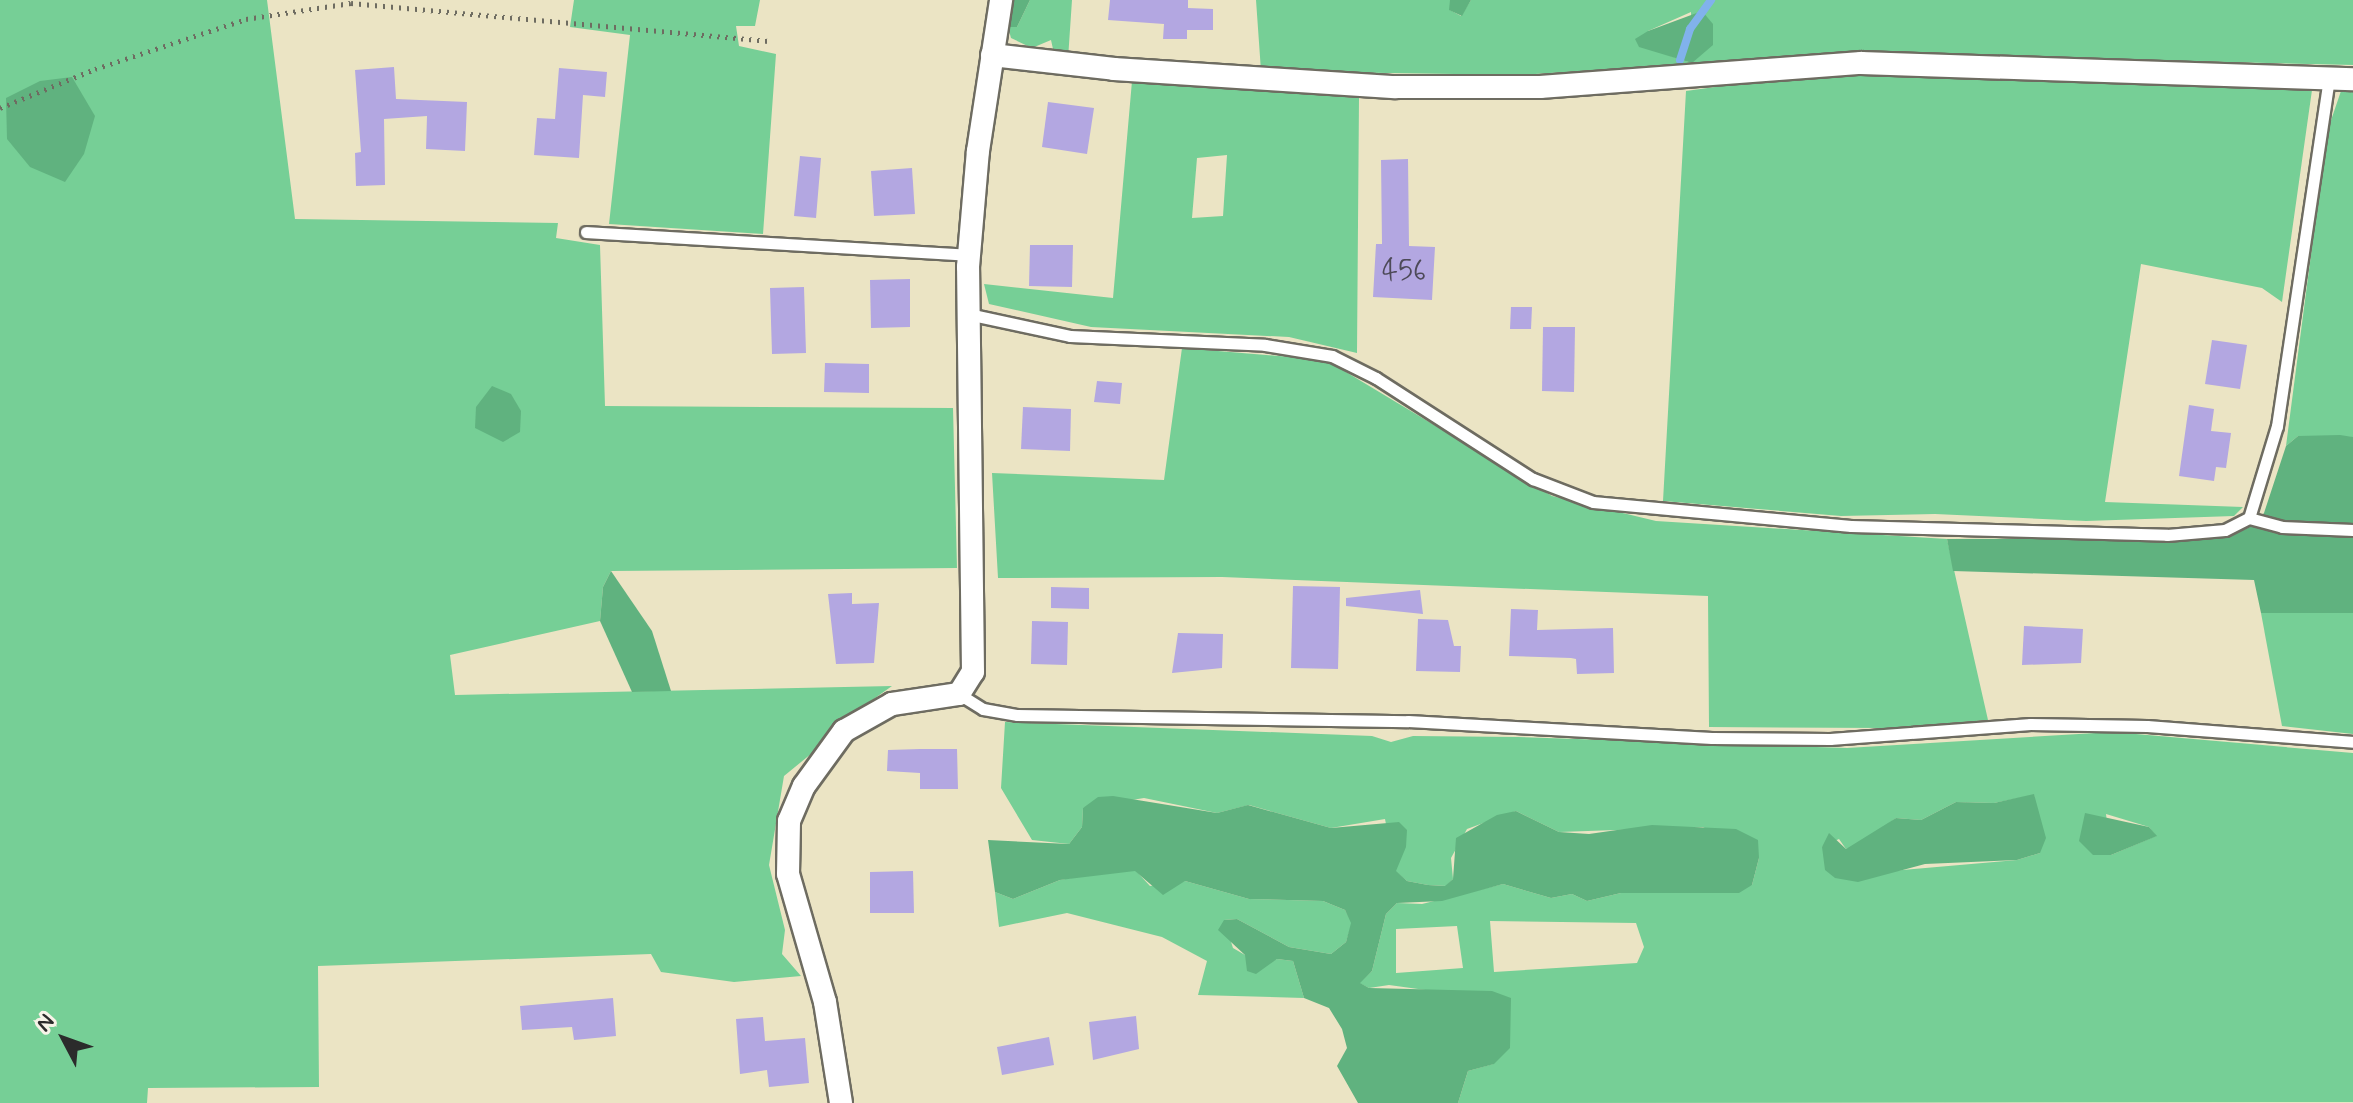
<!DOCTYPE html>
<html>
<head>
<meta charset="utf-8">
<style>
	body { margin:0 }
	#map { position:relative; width:2353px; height:1103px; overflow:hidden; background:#ebe4c4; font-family:Mynerve,sans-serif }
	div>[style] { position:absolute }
	.green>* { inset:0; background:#76cf96 }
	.forest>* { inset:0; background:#60b27f }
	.stream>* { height:8px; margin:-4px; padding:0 4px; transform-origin:4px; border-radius:4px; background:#81b2ec }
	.building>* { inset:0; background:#b3a7e1 }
	.path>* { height:5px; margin-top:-2.5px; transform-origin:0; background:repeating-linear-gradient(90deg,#6e6c61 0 2px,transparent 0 8px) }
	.roads { filter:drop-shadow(2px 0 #6e6c61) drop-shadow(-2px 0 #6e6c61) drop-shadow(0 2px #6e6c61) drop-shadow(0 -2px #6e6c61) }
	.service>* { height:11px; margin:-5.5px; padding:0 5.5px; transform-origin:5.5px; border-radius:5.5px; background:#fff }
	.minor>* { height:22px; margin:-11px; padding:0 11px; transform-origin:11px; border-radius:11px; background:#fff }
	span { translate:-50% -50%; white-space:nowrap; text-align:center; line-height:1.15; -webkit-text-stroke:6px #f7f3e8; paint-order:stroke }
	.number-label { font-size:28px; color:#4d4a58 }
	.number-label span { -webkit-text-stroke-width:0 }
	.north { position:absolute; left:24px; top:999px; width:80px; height:80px; -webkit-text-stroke:6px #f7f3e8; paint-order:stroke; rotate:311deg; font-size:22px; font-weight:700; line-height:32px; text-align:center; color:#2b2b2b }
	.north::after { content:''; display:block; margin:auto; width:28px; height:36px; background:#2b2b2b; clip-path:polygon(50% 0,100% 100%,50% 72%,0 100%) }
</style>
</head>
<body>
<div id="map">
	<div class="green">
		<i style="clip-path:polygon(0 0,267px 0,295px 219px,558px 223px,556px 238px,600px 245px,605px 406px,953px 408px,957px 568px,611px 571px,603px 587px,600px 621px,450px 655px,455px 695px,892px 686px,830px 730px,817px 749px,784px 776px,769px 865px,785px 930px,782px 954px,801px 976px,734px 982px,661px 972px,651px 954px,318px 966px,319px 1087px,148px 1088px,147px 1103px,0 1103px)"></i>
		<i style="clip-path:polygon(574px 0,760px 0,755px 26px,736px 26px,739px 46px,776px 54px,763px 234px,609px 224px,630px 35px,570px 27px)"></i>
		<i style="clip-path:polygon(1030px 0,1072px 0,1068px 59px,1055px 58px,1051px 40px,1032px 48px,1011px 38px,1008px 27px,1017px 27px)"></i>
		<i style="clip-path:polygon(evenodd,1256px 0,1450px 0,1450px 10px,1461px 16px,1471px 0,2353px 0,2353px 65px,1849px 53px,1522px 75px,1261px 71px,1256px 0,1691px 12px,1692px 63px,1665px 54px,1648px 31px,1691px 12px)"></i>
		<i style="clip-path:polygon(1890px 75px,2312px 90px,2282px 302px,2262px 288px,2141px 264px,2105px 502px,2243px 507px,2234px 516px,2086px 521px,1935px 514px,1841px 516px,1663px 501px,1686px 91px,1788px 77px)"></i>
		<i style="clip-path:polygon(evenodd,1132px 81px,1359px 98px,1357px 353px,1289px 337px,1091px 327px,989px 304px,984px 284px,1113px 298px,1132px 81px,1227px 155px,1223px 216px,1192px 218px,1197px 158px,1227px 155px)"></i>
		<i style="clip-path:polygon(2353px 89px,2353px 437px,2298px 436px,2286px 446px,2327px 132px,2341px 91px)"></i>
		<i style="clip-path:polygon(1182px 348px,1326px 360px,1552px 496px,1656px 521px,1947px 539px,1988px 720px,1887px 728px,1709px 727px,1708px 596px,1222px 577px,998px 578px,992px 473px,1164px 480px)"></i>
		<i style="clip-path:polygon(2316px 610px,2353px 613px,2353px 734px,2282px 726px,2261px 613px)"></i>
		<i style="clip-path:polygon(evenodd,1005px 722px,1372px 736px,1391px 742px,1413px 736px,1518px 737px,1847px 748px,2113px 732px,2353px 753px,2353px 1102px,1458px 1103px,1468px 1071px,1493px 1064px,1440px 992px,1389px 985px,1369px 988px,1359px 983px,1372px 971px,1386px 914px,1397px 903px,1422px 904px,1503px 884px,1551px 898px,1572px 894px,1587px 901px,1621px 893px,1697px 893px,1752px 885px,1759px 858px,1703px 827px,1559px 832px,1516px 811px,1467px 829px,1451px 858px,1453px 879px,1446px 886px,1428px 885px,1407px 881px,1395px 871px,1385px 819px,1331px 828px,1249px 805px,1217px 813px,1144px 798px,1083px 808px,1082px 827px,1069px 844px,1032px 840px,1001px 788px,1005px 722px,2034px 795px,2040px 853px,2017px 860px,1891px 871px,1822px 847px,1839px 839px,1846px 849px,1859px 845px,1896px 818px,1921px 820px,1956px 802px,1994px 803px,2034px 795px,1005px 722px,2106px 814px,2149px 827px,2156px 836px,2111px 855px,2106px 814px,1005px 722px,1490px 921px,1636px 923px,1644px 947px,1637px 963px,1494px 972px,1490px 921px,1005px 722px,1457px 926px,1463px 968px,1396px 973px,1396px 929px,1457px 926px)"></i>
		<i style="clip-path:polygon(1110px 871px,1136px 871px,1150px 886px,1185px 881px,1249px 899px,1323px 901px,1345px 910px,1352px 923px,1346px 942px,1331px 954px,1289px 947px,1237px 919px,1224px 920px,1233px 948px,1245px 955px,1264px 965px,1277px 959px,1293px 961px,1304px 998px,1198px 995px,1207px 961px,1162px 937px,1067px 913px,999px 927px,995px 892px,1013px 899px,1060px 880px)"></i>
	</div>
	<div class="forest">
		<i style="clip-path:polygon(1014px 0,1030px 0,1017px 27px,1008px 27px)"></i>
		<i style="clip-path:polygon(1450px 0,1471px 0,1462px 16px,1449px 10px)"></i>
		<i style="clip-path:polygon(1702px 11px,1713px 24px,1713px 45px,1692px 63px,1639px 47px,1635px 39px,1648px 31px)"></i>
		<i style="clip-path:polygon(72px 77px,95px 116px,84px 154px,65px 182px,30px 167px,7px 139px,6px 98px,40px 81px)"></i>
		<i style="clip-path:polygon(492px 386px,511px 394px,521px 411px,520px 432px,503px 442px,475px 428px,476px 407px)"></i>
		<i style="clip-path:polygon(2340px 435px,2353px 437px,2353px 613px,2261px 613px,2254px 580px,1953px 571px,1947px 539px,2226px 538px,2252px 526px,2264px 513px,2286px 446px,2298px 436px)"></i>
		<i style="clip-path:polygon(611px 571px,652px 631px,671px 691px,632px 692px,600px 621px,603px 587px)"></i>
		<i style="clip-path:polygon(2034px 794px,2046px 838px,2040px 853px,2017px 860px,1925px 864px,1858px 882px,1835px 878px,1825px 870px,1822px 847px,1829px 833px,1846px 849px,1896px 818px,1921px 820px,1956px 802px,1994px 803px)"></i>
		<i style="clip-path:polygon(1113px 796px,1217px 813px,1248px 805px,1331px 828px,1399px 822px,1407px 830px,1406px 847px,1396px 871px,1407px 881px,1428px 885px,1445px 886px,1453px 879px,1456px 838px,1497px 815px,1516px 811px,1559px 832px,1589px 834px,1652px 825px,1736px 829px,1758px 840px,1759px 858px,1752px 885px,1739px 893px,1621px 893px,1587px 901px,1572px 894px,1551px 898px,1503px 884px,1442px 901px,1397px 903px,1386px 914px,1372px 971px,1360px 983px,1369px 988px,1492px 991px,1511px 998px,1510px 1048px,1494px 1064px,1468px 1071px,1458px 1103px,1358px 1103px,1337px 1066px,1347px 1048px,1342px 1029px,1329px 1008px,1304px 998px,1293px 961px,1277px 959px,1256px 974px,1247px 971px,1245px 955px,1218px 930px,1224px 920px,1237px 919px,1289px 947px,1331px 954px,1346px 942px,1351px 923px,1345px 910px,1323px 901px,1249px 899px,1185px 881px,1163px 895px,1135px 871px,1060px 880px,1013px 899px,995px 892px,988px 840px,1069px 844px,1082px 827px,1083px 808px,1098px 797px)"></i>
		<i style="clip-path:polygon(2085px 813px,2149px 827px,2157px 836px,2111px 855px,2093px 855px,2079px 841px)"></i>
	</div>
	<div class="stream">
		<i style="left:1680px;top:60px;width:33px;rotate:-72deg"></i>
		<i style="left:1690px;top:29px;width:36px;rotate:-54deg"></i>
	</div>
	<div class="building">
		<i style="clip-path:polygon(1110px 0,1188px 0,1188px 8px,1213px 9px,1213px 30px,1187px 30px,1187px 39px,1163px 39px,1164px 24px,1108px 20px)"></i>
		<i style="clip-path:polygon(394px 67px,396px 99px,467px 102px,465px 151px,426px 149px,427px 116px,384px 119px,385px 185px,356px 186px,355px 153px,361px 152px,355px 70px)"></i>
		<i style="clip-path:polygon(559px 68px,607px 72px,605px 97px,583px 95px,579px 158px,534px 155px,537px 118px,555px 119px)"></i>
		<i style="clip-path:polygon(1048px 102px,1094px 108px,1087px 154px,1042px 147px)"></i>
		<i style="clip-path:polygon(800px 156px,821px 158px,816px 218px,794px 216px)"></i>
		<i style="clip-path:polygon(1408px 159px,1409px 246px,1435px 247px,1432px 300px,1373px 297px,1376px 244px,1382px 244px,1381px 160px)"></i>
		<i style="clip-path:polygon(912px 168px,915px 214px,874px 216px,871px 171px)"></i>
		<i style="clip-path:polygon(1030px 245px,1073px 245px,1072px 287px,1029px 286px)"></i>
		<i style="clip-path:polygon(910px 279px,910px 327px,871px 328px,870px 280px)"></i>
		<i style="clip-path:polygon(804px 287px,806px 353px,772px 354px,770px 288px)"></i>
		<i style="clip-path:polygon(1511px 307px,1532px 307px,1531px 329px,1510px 329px)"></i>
		<i style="clip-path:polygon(1543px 327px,1575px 327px,1574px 392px,1542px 391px)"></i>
		<i style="clip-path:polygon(2212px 340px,2247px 345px,2240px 389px,2205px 384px)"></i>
		<i style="clip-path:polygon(825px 363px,869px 364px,869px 393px,824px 392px)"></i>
		<i style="clip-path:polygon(1097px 381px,1122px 383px,1120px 404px,1094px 402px)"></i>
		<i style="clip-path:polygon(2189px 405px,2214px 409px,2211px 431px,2231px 433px,2226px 468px,2216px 467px,2214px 481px,2179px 476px)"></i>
		<i style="clip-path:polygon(1023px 407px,1071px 409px,1070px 451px,1021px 449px)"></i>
		<i style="clip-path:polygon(1293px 586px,1340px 587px,1338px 669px,1291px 668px)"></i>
		<i style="clip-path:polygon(1051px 587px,1089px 588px,1089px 609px,1051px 608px)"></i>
		<i style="clip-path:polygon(1420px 590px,1423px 614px,1346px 606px,1346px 598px)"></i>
		<i style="clip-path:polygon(852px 593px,852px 604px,879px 603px,874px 663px,836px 664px,828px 594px)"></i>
		<i style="clip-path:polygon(1511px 609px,1538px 610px,1537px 630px,1613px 628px,1614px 673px,1577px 674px,1576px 659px,1571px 658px,1509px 656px)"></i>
		<i style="clip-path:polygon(1418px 619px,1448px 620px,1454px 646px,1461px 646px,1460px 672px,1416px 671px)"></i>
		<i style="clip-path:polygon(1032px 621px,1068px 622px,1067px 665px,1031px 664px)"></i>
		<i style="clip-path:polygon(2024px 626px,2083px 629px,2081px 663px,2022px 665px)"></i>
		<i style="clip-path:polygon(1178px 633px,1223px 634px,1222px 668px,1172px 673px)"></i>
		<i style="clip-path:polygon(920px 749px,957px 749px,958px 789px,920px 789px,920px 773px,887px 771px,888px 750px)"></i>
		<i style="clip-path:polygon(913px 871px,914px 913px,870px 913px,870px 872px)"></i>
		<i style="clip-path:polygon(613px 998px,616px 1036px,574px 1040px,572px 1027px,522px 1030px,520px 1006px)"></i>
		<i style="clip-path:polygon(1136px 1016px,1139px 1049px,1093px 1060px,1089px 1022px)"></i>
		<i style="clip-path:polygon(763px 1017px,765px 1041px,805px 1038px,809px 1083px,769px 1087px,767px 1070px,740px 1074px,736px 1019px)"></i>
		<i style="clip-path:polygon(1049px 1037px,1054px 1065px,1002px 1075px,997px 1047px)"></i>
	</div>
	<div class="path">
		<i style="left:0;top:108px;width:103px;rotate:-22.3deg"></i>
		<i style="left:95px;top:69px;width:159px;rotate:-18.3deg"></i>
		<i style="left:246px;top:19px;width:106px;rotate:-8.7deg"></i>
		<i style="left:351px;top:3px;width:423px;rotate:5.2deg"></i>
	</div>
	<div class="roads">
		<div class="service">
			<i style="left:586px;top:232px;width:385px;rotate:3.4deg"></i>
			<i style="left:968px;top:314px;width:104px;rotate:12.2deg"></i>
			<i style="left:1070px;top:336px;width:195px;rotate:2.6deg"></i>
			<i style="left:1265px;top:345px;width:68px;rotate:9.3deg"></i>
			<i style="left:1332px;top:356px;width:49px;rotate:26.6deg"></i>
			<i style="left:1376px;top:378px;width:187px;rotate:32.8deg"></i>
			<i style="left:1533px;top:479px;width:64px;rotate:21deg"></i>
			<i style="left:1593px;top:502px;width:259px;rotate:5.3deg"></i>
			<i style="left:1851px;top:526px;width:316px;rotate:1.6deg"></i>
			<i style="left:2167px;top:535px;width:58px;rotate:-4.9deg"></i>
			<i style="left:2225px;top:530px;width:27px;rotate:-27deg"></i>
			<i style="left:2249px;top:518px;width:96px;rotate:-73.1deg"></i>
			<i style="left:2277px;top:426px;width:353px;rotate:-81.5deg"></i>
			<i style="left:2249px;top:518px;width:34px;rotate:15deg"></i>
			<i style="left:2282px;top:527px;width:71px;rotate:2.4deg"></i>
			<i style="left:959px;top:694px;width:28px;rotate:32deg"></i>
			<i style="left:983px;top:709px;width:35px;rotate:10deg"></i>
			<i style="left:1017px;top:715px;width:391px;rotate:0.9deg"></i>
			<i style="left:1408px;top:721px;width:304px;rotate:3.2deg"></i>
			<i style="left:1712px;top:738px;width:118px;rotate:0.5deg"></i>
			<i style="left:1830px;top:739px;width:201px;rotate:-4.3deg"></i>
			<i style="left:2030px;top:724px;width:117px;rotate:1deg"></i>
			<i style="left:2147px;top:726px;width:207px;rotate:4.4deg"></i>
		</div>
		<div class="minor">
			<i style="left:992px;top:55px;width:123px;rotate:6.5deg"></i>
			<i style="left:1114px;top:69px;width:282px;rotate:3.7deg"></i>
			<i style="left:1395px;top:87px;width:145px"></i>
			<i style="left:1540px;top:87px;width:322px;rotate:-4.3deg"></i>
			<i style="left:1861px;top:63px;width:492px;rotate:1.9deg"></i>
			<i style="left:841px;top:1103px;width:102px;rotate:-99deg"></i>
			<i style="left:825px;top:1002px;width:133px;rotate:-106.1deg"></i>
			<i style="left:788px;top:874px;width:53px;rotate:-88.9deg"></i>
			<i style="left:789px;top:821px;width:38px;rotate:-67deg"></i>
			<i style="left:804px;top:786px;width:68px;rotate:-54deg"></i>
			<i style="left:844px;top:731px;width:55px;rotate:-29.4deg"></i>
			<i style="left:892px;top:704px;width:68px;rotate:-8.5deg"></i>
			<i style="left:959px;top:694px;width:26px;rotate:-58deg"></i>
			<i style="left:973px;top:672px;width:405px;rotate:-90.7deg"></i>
			<i style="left:968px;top:267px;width:116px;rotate:-85.1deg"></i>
			<i style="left:978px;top:151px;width:153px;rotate:-81.3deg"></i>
		</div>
	</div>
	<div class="number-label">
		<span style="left:1404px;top:272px">456</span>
	</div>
	<div class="north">N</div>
</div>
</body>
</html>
